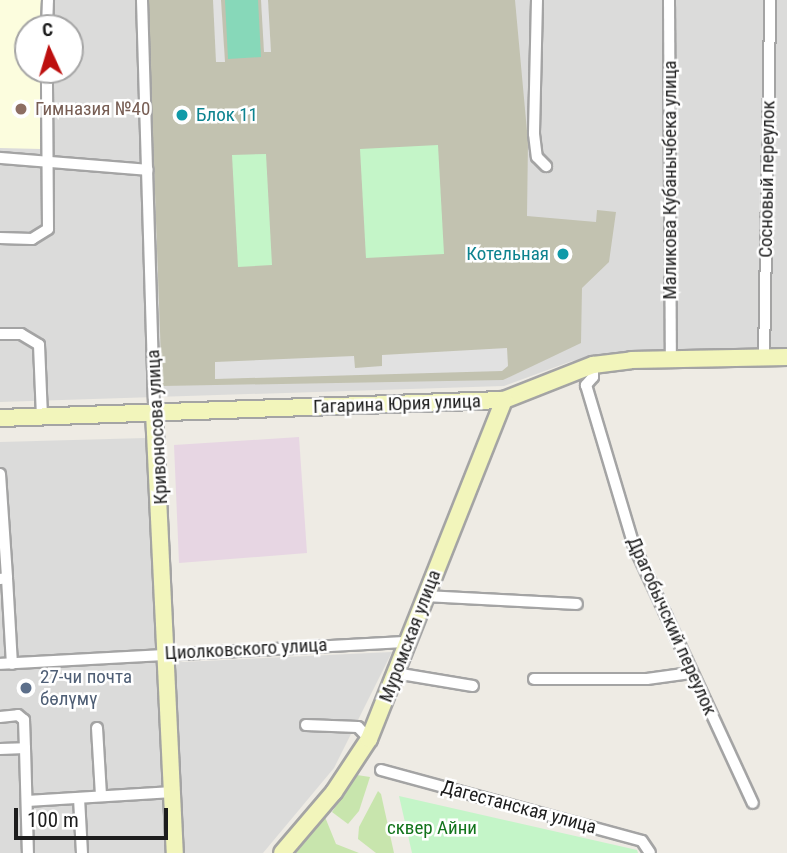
<!DOCTYPE html>
<html>
<head>
<meta charset="utf-8">
<style>
	body { margin:0 }
	#map { position:relative; width:787px; height:853px; overflow:hidden; background:#eeebe4; font-family:"Roboto Condensed",sans-serif }
	div>[style] { position:absolute }
	.residential>* { inset:0; background:#dbdbda }
	.industrial>* { inset:0; background:#e7d6e3 }
	.education>* { inset:0; background:#fcfdde }
	.construction>* { inset:0; background:#c2c2b0 }
	.grass>* { inset:0; background:#c8e5ad }
	.park>* { inset:0; background:#c4f5c8 }
	.pitch>* { inset:0; background:#87d8b9 }
	.parking>* { inset:0; background:#e1e1e1 }
	.roads { filter:drop-shadow(2px 0 #a4a4a4) drop-shadow(-2px 0 #a4a4a4) drop-shadow(0 2px #a4a4a4) drop-shadow(0 -2px #a4a4a4) }
	.minor>* { height:10px; margin:-5px; padding:0 5px; transform-origin:5px; border-radius:5px; background:#fff }
	.secondary>* { height:16px; margin:-8px; padding:0 8px; transform-origin:8px; border-radius:8px; background:#f2f5bb }
	.dots>* { width:19px; height:19px; translate:-50% -50%; box-sizing:border-box; border:4px solid #fff; border-radius:50% }
	span { translate:-50% -50%; white-space:nowrap; text-align:center; line-height:1.15; -webkit-text-stroke:5px #fff; paint-order:stroke }
	.education-label { font-size:19px; color:#785e54 }
	.left { translate:0 -50%; text-align:left }
	.culture-label { font-size:19px; color:#0d838f }
	.right { translate:-100% -50%; text-align:right }
	.street-label { font-size:19px; color:#1d1d1d }
	.service-label { font-size:19px; color:#4e5e75 }
	.park-label { font-size:19px; color:#13741c }
	.north { position:absolute; left:14px; top:14px; width:70px; height:70px; box-sizing:border-box; background:#fff; border:2px solid #a5a5a5; border-radius:50%; rotate:356deg; font-size:19px; font-weight:700; line-height:28px; text-align:center; color:#1d1d1d }
	.north::after { content:''; display:block; margin:auto; width:24px; height:32px; background:#bd0f0e; clip-path:polygon(50% 0,100% 100%,50% 72%,0 100%) }
	.scale { position:absolute; left:14px; top:808px; width:154px; height:32px; box-sizing:border-box; border:4px solid #1d1d1d; border-top:0; padding-left:9px; font-size:21px; line-height:24px; white-space:nowrap; color:#1d1d1d; -webkit-text-stroke:5px #fff; paint-order:stroke }
</style>
</head>
<body>
<div id="map">
	<div class="residential">
		<i style="clip-path:polygon(evenodd,0 0,787px 0,787px 347px,613px 354px,572px 361px,504px 386px,0 402px,0 0,28px 28px,70px 28px,70px 70px,28px 70px,28px 28px)"></i>
		<i style="clip-path:polygon(146px 438px,160px 663px,392px 652px,334px 768px,263px 853px,0 853px,0 442px)"></i>
	</div>
	<div class="industrial">
		<i style="clip-path:polygon(299px 437px,307px 553px,179px 563px,174px 445px)"></i>
	</div>
	<div class="education">
		<i style="clip-path:polygon(0 0,42px 0,42px 28px,28px 28px,28px 70px,42px 70px,41px 149px,0 148px)"></i>
	</div>
	<div class="construction">
		<i style="clip-path:polygon(148px 0,515px 0,528px 142px,527px 216px,596px 222px,597px 210px,616px 212px,609px 262px,582px 288px,581px 343px,503px 380px,162px 386px)"></i>
	</div>
	<div class="grass">
		<i style="clip-path:polygon(357px 775px,370px 777px,359px 811px,348px 824px,332px 812px)"></i>
		<i style="clip-path:polygon(378px 791px,381px 794px,394px 853px,376px 853px,358px 839px,359px 827px)"></i>
		<i style="clip-path:polygon(325px 817px,336px 844px,359px 853px,296px 853px)"></i>
	</div>
	<div class="park">
		<i style="clip-path:polygon(438px 145px,444px 254px,366px 258px,360px 149px)"></i>
		<i style="clip-path:polygon(266px 154px,272px 265px,238px 267px,232px 155px)"></i>
		<i style="clip-path:polygon(399px 796px,637px 850px,638px 853px,412px 853px)"></i>
	</div>
	<div class="pitch">
		<i style="clip-path:polygon(225px 0,258px 0,261px 57px,228px 59px)"></i>
	</div>
	<div class="parking">
		<i style="clip-path:polygon(213px 0,221px 0,225px 62px,216px 62px)"></i>
		<i style="clip-path:polygon(261px 0,268px 0,271px 52px,264px 52px)"></i>
		<i style="clip-path:polygon(507px 348px,508px 366px,502px 371px,215px 379px,215px 362px,354px 356px,355px 368px,382px 366px,382px 355px)"></i>
	</div>
	<div class="roads">
		<div class="minor">
			<i style="left:142px;top:0;width:412px;rotate:88.3deg"></i>
			<i style="left:537px;top:0;width:134px;rotate:91.3deg"></i>
			<i style="left:534px;top:134px;width:23px;rotate:83deg"></i>
			<i style="left:537px;top:157px;width:13px;rotate:45deg"></i>
			<i style="left:669px;top:0;width:359px;rotate:89.7deg"></i>
			<i style="left:47px;top:28px;width:28px;rotate:-88deg"></i>
			<i style="left:0;top:158px;width:148px;rotate:4.6deg"></i>
			<i style="left:0;top:238px;width:32px;rotate:2deg"></i>
			<i style="left:32px;top:239px;width:19px;rotate:-32deg"></i>
			<i style="left:48px;top:229px;width:159px;rotate:-90.4deg"></i>
			<i style="left:0;top:334px;width:21px"></i>
			<i style="left:21px;top:334px;width:21px;rotate:31deg"></i>
			<i style="left:39px;top:345px;width:72px;rotate:87.6deg"></i>
			<i style="left:764px;top:358px;width:358px;rotate:-89deg"></i>
			<i style="left:593px;top:365px;width:12px;rotate:90deg"></i>
			<i style="left:593px;top:377px;width:11px;rotate:131deg"></i>
			<i style="left:586px;top:385px;width:168px;rotate:73.4deg"></i>
			<i style="left:634px;top:546px;width:283px;rotate:65.2deg"></i>
			<i style="left:0;top:474px;width:104px;rotate:86.1deg"></i>
			<i style="left:7px;top:578px;width:7px;rotate:172deg"></i>
			<i style="left:7px;top:578px;width:86px;rotate:86.7deg"></i>
			<i style="left:425px;top:596px;width:152px;rotate:3deg"></i>
			<i style="left:0;top:664px;width:409px;rotate:-3.1deg"></i>
			<i style="left:395px;top:673px;width:79px;rotate:9.5deg"></i>
			<i style="left:534px;top:679px;width:113px"></i>
			<i style="left:647px;top:679px;width:44px;rotate:-7.8deg"></i>
			<i style="left:0;top:717px;width:18px;rotate:-6deg"></i>
			<i style="left:18px;top:715px;width:8px;rotate:40deg"></i>
			<i style="left:24px;top:720px;width:28px;rotate:88deg"></i>
			<i style="left:306px;top:725px;width:52px;rotate:2.2deg"></i>
			<i style="left:358px;top:727px;width:16px;rotate:47deg"></i>
			<i style="left:97px;top:728px;width:68px;rotate:86.6deg"></i>
			<i style="left:0;top:749px;width:25px;rotate:-2deg"></i>
			<i style="left:25px;top:748px;width:105px;rotate:88.4deg"></i>
			<i style="left:381px;top:770px;width:270px;rotate:15.2deg"></i>
			<i style="left:642px;top:841px;width:14px;rotate:56deg"></i>
			<i style="left:79px;top:798px;width:55px;rotate:86.9deg"></i>
			<i style="left:27px;top:801px;width:146px;rotate:-3.5deg"></i>
		</div>
		<div class="secondary">
			<i style="left:154px;top:412px;width:441px;rotate:87.3deg"></i>
			<i style="left:0;top:418px;width:504px;rotate:-2.05deg"></i>
			<i style="left:504px;top:400px;width:96px;rotate:-21.5deg"></i>
			<i style="left:593px;top:365px;width:38px;rotate:-7deg"></i>
			<i style="left:631px;top:360px;width:156px;rotate:-1.1deg"></i>
			<i style="left:282px;top:853px;width:80px;rotate:-49.6deg"></i>
			<i style="left:334px;top:792px;width:64px;rotate:-56.6deg"></i>
			<i style="left:369px;top:739px;width:365px;rotate:-68.3deg"></i>
		</div>
	</div>
	<div class="dots">
		<i style="left:21px;top:109px;background:#8d6e63"></i>
		<i style="left:182px;top:115px;background:#0f9aa8"></i>
		<i style="left:563px;top:254px;background:#0f9aa8"></i>
		<i style="left:26px;top:688px;background:#5c6f8a"></i>
	</div>
	<div class="education-label">
		<span class="left" style="left:35px;top:109px">Гимназия №40</span>
	</div>
	<div class="culture-label">
		<span class="left" style="left:196px;top:115px">Блок 11</span>
		<span class="right" style="left:549px;top:254px">Котельная</span>
	</div>
	<div class="street-label">
		<span style="left:767px;top:179px;rotate:-89deg">Сосновый переулок</span>
		<span style="left:670px;top:180px;rotate:-90deg">Маликова Кубанычбека улица</span>
		<span style="left:397px;top:404px;rotate:-2deg">Гагарина Юрия улица</span>
		<span style="left:157px;top:427px;rotate:-93deg">Кривоносова улица</span>
		<span style="left:672px;top:626px;rotate:66deg">Драгобычский переулок</span>
		<span style="left:410px;top:636px;rotate:-69deg">Муромская улица</span>
		<span style="left:246px;top:649px;rotate:-3deg">Циолковского улица</span>
		<span style="left:519px;top:807px;rotate:15deg">Дагестанская улица</span>
	</div>
	<div class="service-label">
		<span class="left" style="left:40px;top:688px">27-чи почта<br>бөлүмү</span>
	</div>
	<div class="park-label">
		<span style="left:432px;top:828px">сквер Айни</span>
	</div>
	<div class="north">С</div>
	<div class="scale">100 m</div>
</div>
</body>
</html>
